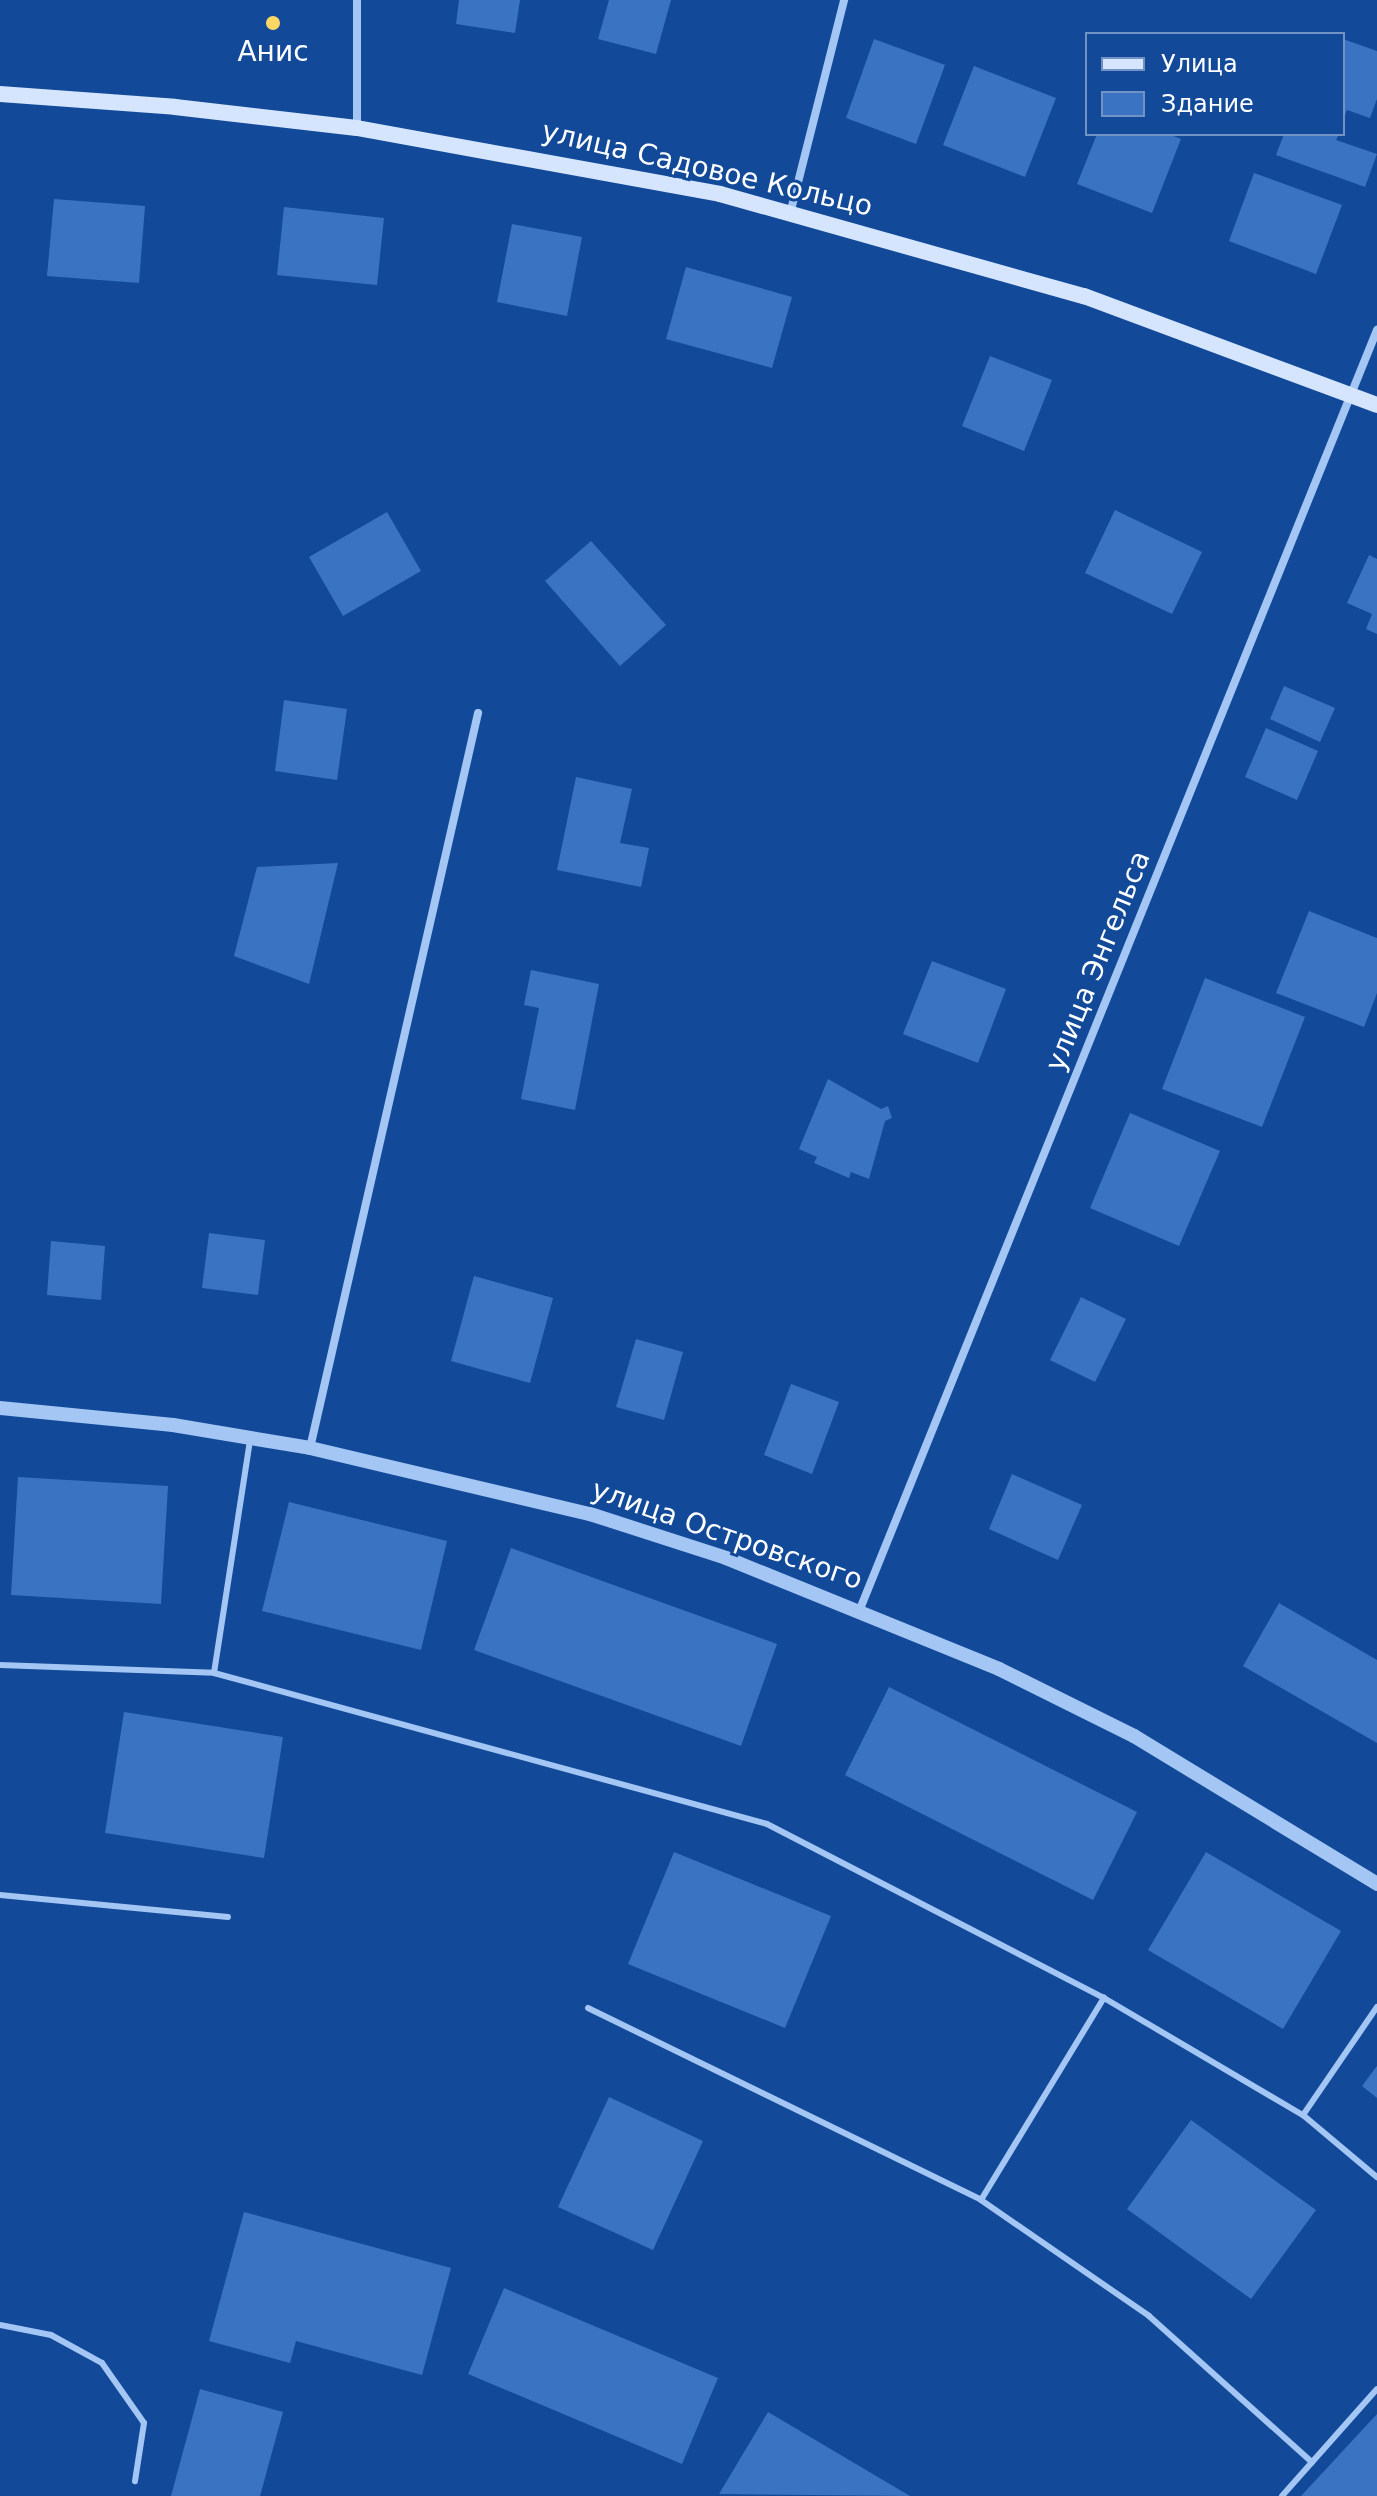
<!DOCTYPE html>
<html>
<head>
<meta charset="utf-8">
<style>
	body { margin:0 }
	#map { position:relative; width:1377px; height:2496px; overflow:hidden; background:#124a99; font-family:"DejaVu Sans",sans-serif }
	div>[style] { position:absolute }
	.building>* { inset:0; background:#3a73c1 }
	.service>* { height:6px; margin:-3px; padding:0 3px; transform-origin:3px; border-radius:3px; background:#a4c6f4 }
	.minor>* { height:8px; margin:-4px; padding:0 4px; transform-origin:4px; border-radius:4px; background:#a4c6f4 }
	.tertiary>* { height:14px; margin:-7px; padding:0 7px; transform-origin:7px; border-radius:7px; background:#a4c6f4 }
	.secondary>* { height:16px; margin:-8px; padding:0 8px; transform-origin:8px; border-radius:8px; background:#d4e5fd }
	.dots>* { width:22px; height:22px; translate:-50% -50%; box-sizing:border-box; border:4px solid #124a99; border-radius:50% }
	span { translate:-50% -50%; white-space:nowrap; text-align:center; line-height:1.15; -webkit-text-stroke:6px #124a99; paint-order:stroke }
	.poi-label { font-size:28px; color:#fff }
	.street-label { font-size:28px; color:#fff }
	.legend { position:absolute; left:1085px; top:32px; width:260px; height:104px; box-sizing:border-box; background:#124a99; border:2px solid #7192c2; margin:0; padding:10px 14px; list-style:none; font-size:24px; color:#fff }
	.legend li { display:flex; align-items:center; gap:16px; height:40px }
	.legend b { width:40px; border:2px solid #7192c2 }
</style>
</head>
<body>
<div id="map">
	<div class="building">
		<i style="clip-path:polygon(459px 0,520px 0,515px 33px,456px 24px)"></i>
		<i style="clip-path:polygon(609px 0,671px 0,656px 54px,598px 39px)"></i>
		<i style="clip-path:polygon(874px 39px,945px 65px,916px 144px,846px 118px)"></i>
		<i style="clip-path:polygon(1343px 39px,1377px 51px,1377px 99px,1370px 118px,1347px 110px,1343px 120px)"></i>
		<i style="clip-path:polygon(974px 66px,1056px 98px,1025px 177px,943px 145px)"></i>
		<i style="clip-path:polygon(1097px 134px,1168px 134px,1181px 139px,1152px 213px,1077px 184px)"></i>
		<i style="clip-path:polygon(1284px 134px,1339px 134px,1336px 140px,1377px 154px,1365px 187px,1276px 155px)"></i>
		<i style="clip-path:polygon(1254px 173px,1342px 205px,1316px 274px,1229px 241px)"></i>
		<i style="clip-path:polygon(54px 199px,145px 206px,139px 283px,47px 276px)"></i>
		<i style="clip-path:polygon(284px 207px,384px 218px,377px 285px,277px 275px)"></i>
		<i style="clip-path:polygon(512px 224px,582px 237px,567px 316px,497px 302px)"></i>
		<i style="clip-path:polygon(686px 267px,792px 297px,772px 368px,666px 339px)"></i>
		<i style="clip-path:polygon(990px 356px,1052px 380px,1024px 451px,962px 426px)"></i>
		<i style="clip-path:polygon(1115px 510px,1202px 552px,1172px 614px,1085px 573px)"></i>
		<i style="clip-path:polygon(387px 512px,421px 571px,343px 616px,309px 557px)"></i>
		<i style="clip-path:polygon(591px 541px,666px 625px,620px 666px,545px 581px)"></i>
		<i style="clip-path:polygon(1369px 555px,1377px 559px,1377px 634px,1366px 629px,1372px 614px,1347px 603px)"></i>
		<i style="clip-path:polygon(1284px 686px,1335px 708px,1320px 742px,1270px 719px)"></i>
		<i style="clip-path:polygon(284px 700px,347px 709px,337px 780px,275px 771px)"></i>
		<i style="clip-path:polygon(1266px 728px,1318px 751px,1297px 800px,1245px 777px)"></i>
		<i style="clip-path:polygon(576px 777px,632px 789px,620px 843px,649px 848px,641px 887px,557px 870px)"></i>
		<i style="clip-path:polygon(338px 863px,309px 984px,234px 956px,257px 867px)"></i>
		<i style="clip-path:polygon(1309px 911px,1377px 938px,1377px 993px,1364px 1027px,1276px 993px)"></i>
		<i style="clip-path:polygon(932px 961px,1006px 989px,978px 1063px,903px 1034px)"></i>
		<i style="clip-path:polygon(531px 970px,599px 984px,575px 1110px,521px 1099px,539px 1008px,524px 1005px)"></i>
		<i style="clip-path:polygon(1205px 978px,1305px 1017px,1262px 1127px,1162px 1089px)"></i>
		<i style="clip-path:polygon(828px 1079px,881px 1109px,888px 1106px,892px 1118px,885px 1121px,869px 1179px,851px 1172px,849px 1178px,814px 1163px,817px 1157px,799px 1149px)"></i>
		<i style="clip-path:polygon(1130px 1113px,1220px 1151px,1179px 1246px,1090px 1208px)"></i>
		<i style="clip-path:polygon(209px 1233px,265px 1240px,258px 1295px,202px 1288px)"></i>
		<i style="clip-path:polygon(51px 1241px,105px 1246px,101px 1300px,47px 1295px)"></i>
		<i style="clip-path:polygon(474px 1276px,553px 1298px,530px 1383px,451px 1361px)"></i>
		<i style="clip-path:polygon(1081px 1297px,1126px 1319px,1095px 1382px,1050px 1360px)"></i>
		<i style="clip-path:polygon(636px 1339px,683px 1352px,664px 1420px,616px 1407px)"></i>
		<i style="clip-path:polygon(791px 1384px,839px 1402px,812px 1474px,764px 1455px)"></i>
		<i style="clip-path:polygon(1012px 1474px,1082px 1505px,1058px 1560px,989px 1529px)"></i>
		<i style="clip-path:polygon(18px 1477px,168px 1486px,161px 1604px,11px 1595px)"></i>
		<i style="clip-path:polygon(289px 1502px,447px 1541px,421px 1650px,262px 1611px)"></i>
		<i style="clip-path:polygon(511px 1548px,777px 1644px,741px 1746px,474px 1650px)"></i>
		<i style="clip-path:polygon(1279px 1603px,1377px 1660px,1377px 1743px,1243px 1666px)"></i>
		<i style="clip-path:polygon(889px 1687px,1137px 1812px,1093px 1900px,845px 1775px)"></i>
		<i style="clip-path:polygon(124px 1712px,283px 1737px,264px 1858px,105px 1833px)"></i>
		<i style="clip-path:polygon(674px 1852px,831px 1916px,785px 2028px,628px 1964px)"></i>
		<i style="clip-path:polygon(1206px 1852px,1341px 1931px,1283px 2029px,1148px 1950px)"></i>
		<i style="clip-path:polygon(1377px 2066px,1377px 2098px,1362px 2086px)"></i>
		<i style="clip-path:polygon(609px 2097px,703px 2141px,653px 2250px,558px 2207px)"></i>
		<i style="clip-path:polygon(1191px 2120px,1316px 2210px,1251px 2299px,1127px 2209px)"></i>
		<i style="clip-path:polygon(244px 2212px,451px 2268px,422px 2375px,296px 2341px,290px 2363px,209px 2341px)"></i>
		<i style="clip-path:polygon(504px 2288px,718px 2378px,682px 2464px,468px 2374px)"></i>
		<i style="clip-path:polygon(200px 2389px,283px 2412px,260px 2496px,171px 2496px)"></i>
		<i style="clip-path:polygon(768px 2412px,910px 2496px,719px 2494px)"></i>
		<i style="clip-path:polygon(1377px 2414px,1377px 2496px,1301px 2496px)"></i>
	</div>
	<div class="service">
		<i style="left:0;top:1665px;width:214px;rotate:2.1deg"></i>
		<i style="left:214px;top:1673px;width:573px;rotate:15.27deg"></i>
		<i style="left:767px;top:1824px;width:379px;rotate:27.3deg"></i>
		<i style="left:1104px;top:1998px;width:231px;rotate:30.5deg"></i>
		<i style="left:214px;top:1673px;width:236px;rotate:-81.2deg"></i>
		<i style="left:0;top:1895px;width:229px;rotate:5.5deg"></i>
		<i style="left:1377px;top:2007px;width:131px;rotate:124.4deg"></i>
		<i style="left:1303px;top:2115px;width:97px;rotate:40deg"></i>
		<i style="left:588px;top:2008px;width:437px;rotate:26deg"></i>
		<i style="left:981px;top:2200px;width:204px;rotate:34.6deg"></i>
		<i style="left:1149px;top:2316px;width:219px;rotate:41.9deg"></i>
		<i style="left:981px;top:2200px;width:237px;rotate:-58.7deg"></i>
		<i style="left:0;top:2325px;width:52px;rotate:11.1deg"></i>
		<i style="left:51px;top:2335px;width:58px;rotate:28.8deg"></i>
		<i style="left:102px;top:2363px;width:73px;rotate:55deg"></i>
		<i style="left:144px;top:2423px;width:59px;rotate:98.8deg"></i>
		<i style="left:1282px;top:2496px;width:143px;rotate:-48.4deg"></i>
	</div>
	<div class="minor">
		<i style="left:357px;top:0;width:128px;rotate:90deg"></i>
		<i style="left:791px;top:210px;width:217px;rotate:-75.8deg"></i>
		<i style="left:310px;top:1448px;width:754px;rotate:-77.12deg"></i>
		<i style="left:860px;top:1609px;width:1380px;rotate:-67.99deg"></i>
	</div>
	<div class="tertiary">
		<i style="left:0;top:1408px;width:174px;rotate:5.6deg"></i>
		<i style="left:173px;top:1425px;width:139px;rotate:9.5deg"></i>
		<i style="left:310px;top:1448px;width:288px;rotate:13.3deg"></i>
		<i style="left:590px;top:1514px;width:143px;rotate:17.9deg"></i>
		<i style="left:726px;top:1558px;width:295px;rotate:22.1deg"></i>
		<i style="left:999px;top:1669px;width:151px;rotate:26.4deg"></i>
		<i style="left:1134px;top:1736px;width:285px;rotate:31.3deg"></i>
	</div>
	<div class="secondary">
		<i style="left:0;top:94px;width:175px;rotate:4.2deg"></i>
		<i style="left:175px;top:107px;width:183px;rotate:6.6deg"></i>
		<i style="left:357px;top:128px;width:369px;rotate:10.3deg"></i>
		<i style="left:720px;top:194px;width:378px;rotate:15.7deg"></i>
		<i style="left:1084px;top:296px;width:313px;rotate:20.4deg"></i>
	</div>
	<div class="dots">
		<i style="left:273px;top:23px;background:#ffd767"></i>
	</div>
	<div class="poi-label">
		<span style="left:273px;top:52px">Анис</span>
	</div>
	<div class="street-label">
		<span style="left:707px;top:169px;rotate:13deg">улица Садовое Кольцо</span>
		<span style="left:1098px;top:961px;rotate:-68deg">улица Энгельса</span>
		<span style="left:727px;top:1535px;rotate:19deg">улица Островского</span>
	</div>
	<ul class="legend">
	<li><b style="height:10px;background:#d4e5fd"></b>Улица</li>
	<li><b style="height:22px;background:#3a73c1"></b>Здание</li>
	</ul>
</div>
</body>
</html>
